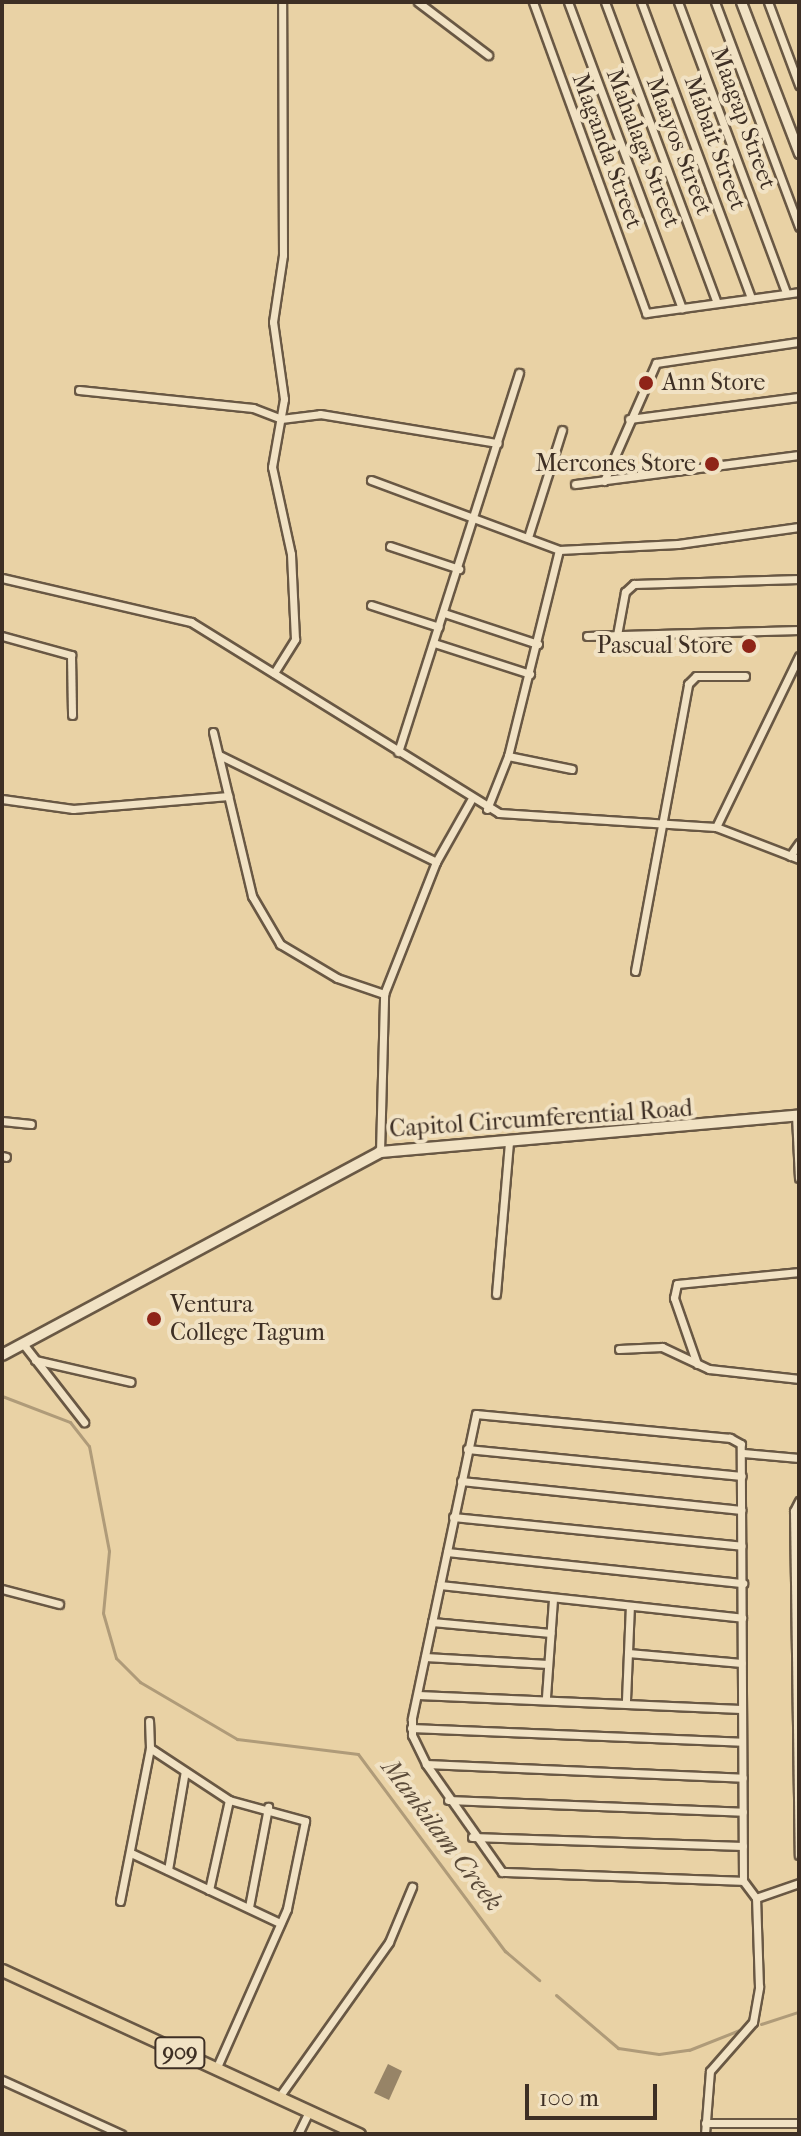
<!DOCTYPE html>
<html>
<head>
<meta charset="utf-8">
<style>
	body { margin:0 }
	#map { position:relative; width:801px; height:2136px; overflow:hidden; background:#e9d2a5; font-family:"IM FELL French Canon",serif }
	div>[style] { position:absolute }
	.stream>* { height:3px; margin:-1.5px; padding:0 1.5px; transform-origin:1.5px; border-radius:1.5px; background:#af9b79 }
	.building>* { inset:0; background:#978467 }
	.roads { filter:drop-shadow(2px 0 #695844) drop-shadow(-2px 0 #695844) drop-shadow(0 2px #695844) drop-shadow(0 -2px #695844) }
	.minor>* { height:7px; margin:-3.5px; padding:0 3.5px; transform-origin:3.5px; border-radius:3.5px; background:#f1e2c4 }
	.tertiary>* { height:9px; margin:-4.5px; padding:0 4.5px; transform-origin:4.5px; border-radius:4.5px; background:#f1e2c4 }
	.secondary>* { height:10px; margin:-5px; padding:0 5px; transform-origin:5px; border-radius:5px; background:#f1e2c4 }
	.trunk>* { height:11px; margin:-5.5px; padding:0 5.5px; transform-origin:5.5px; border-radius:5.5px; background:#e9d2a5 }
	.dots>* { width:22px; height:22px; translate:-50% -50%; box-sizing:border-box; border:4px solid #f1e2c4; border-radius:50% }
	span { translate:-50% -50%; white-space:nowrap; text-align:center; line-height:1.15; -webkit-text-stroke:8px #f1e2c4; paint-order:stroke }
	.shield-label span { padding:2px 6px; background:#f1e2c4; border:2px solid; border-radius:6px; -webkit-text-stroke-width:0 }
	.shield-label { font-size:22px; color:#3e2f24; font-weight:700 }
	.street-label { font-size:24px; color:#3e2f24 }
	.poi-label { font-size:24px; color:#3e2f24 }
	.left { translate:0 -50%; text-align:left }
	.right { translate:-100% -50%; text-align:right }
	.water-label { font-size:26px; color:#5a4a39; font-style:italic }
	.frame { position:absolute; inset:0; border:4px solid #3e2f24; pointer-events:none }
	.scale { position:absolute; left:525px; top:2084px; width:132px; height:36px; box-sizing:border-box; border:4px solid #3e2f24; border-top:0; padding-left:10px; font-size:24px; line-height:28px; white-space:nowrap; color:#3e2f24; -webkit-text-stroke:6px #f1e2c4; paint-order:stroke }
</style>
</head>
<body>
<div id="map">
	<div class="stream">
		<i style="left:2px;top:1396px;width:73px;rotate:20.9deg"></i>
		<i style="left:70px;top:1422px;width:31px;rotate:52deg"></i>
		<i style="left:89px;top:1446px;width:107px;rotate:79.2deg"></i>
		<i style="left:109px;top:1551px;width:62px;rotate:95.5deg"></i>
		<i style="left:103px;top:1613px;width:47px;rotate:73.9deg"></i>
		<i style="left:116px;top:1658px;width:34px;rotate:45deg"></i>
		<i style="left:140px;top:1682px;width:113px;rotate:30.4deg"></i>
		<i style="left:237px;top:1739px;width:122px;rotate:7.1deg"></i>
		<i style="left:358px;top:1754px;width:246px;rotate:53.3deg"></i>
		<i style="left:505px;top:1951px;width:45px;rotate:40.5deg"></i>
		<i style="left:556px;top:1995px;width:82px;rotate:40.5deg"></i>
		<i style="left:618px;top:2048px;width:41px;rotate:8.3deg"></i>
		<i style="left:659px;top:2054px;width:30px;rotate:-8deg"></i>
		<i style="left:689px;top:2050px;width:57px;rotate:-21.6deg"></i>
		<i style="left:761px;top:2024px;width:40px;rotate:-18deg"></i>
	</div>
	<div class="building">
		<i style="clip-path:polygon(388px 2064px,402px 2071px,389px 2100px,374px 2093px)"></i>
	</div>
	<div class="roads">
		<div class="minor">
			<i style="left:418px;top:2px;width:88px;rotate:37.1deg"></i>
			<i style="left:533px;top:2px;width:331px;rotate:70deg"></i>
			<i style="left:646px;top:313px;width:154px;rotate:-7.8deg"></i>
			<i style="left:568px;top:2px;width:327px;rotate:69.6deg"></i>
			<i style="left:605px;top:2px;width:321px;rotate:69.6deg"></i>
			<i style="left:641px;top:2px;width:316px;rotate:69.6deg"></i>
			<i style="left:678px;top:2px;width:310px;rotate:69.6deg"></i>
			<i style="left:715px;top:2px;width:240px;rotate:69.5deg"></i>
			<i style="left:768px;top:2px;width:89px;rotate:69.5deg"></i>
			<i style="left:79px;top:390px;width:175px;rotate:5.9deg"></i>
			<i style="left:253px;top:408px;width:30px;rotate:21deg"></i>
			<i style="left:281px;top:419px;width:39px;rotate:-7deg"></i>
			<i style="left:320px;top:414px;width:180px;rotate:9.3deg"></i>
			<i style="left:629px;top:419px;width:171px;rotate:-7.4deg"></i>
			<i style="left:371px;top:480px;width:201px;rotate:20.4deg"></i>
			<i style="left:559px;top:550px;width:119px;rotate:-2.9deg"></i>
			<i style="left:678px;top:544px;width:122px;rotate:-8deg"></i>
			<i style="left:604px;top:481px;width:129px;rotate:-66.2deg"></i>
			<i style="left:656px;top:363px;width:145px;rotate:-8.4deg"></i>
			<i style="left:575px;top:484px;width:226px;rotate:-7.4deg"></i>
			<i style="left:529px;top:534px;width:109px;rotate:-72.4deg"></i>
			<i style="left:390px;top:546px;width:73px;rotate:18.4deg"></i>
			<i style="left:2px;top:578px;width:194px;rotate:13.1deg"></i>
			<i style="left:191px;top:622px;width:362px;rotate:31.8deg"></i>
			<i style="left:499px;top:813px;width:217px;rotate:3.7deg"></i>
			<i style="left:716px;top:827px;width:89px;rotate:21.1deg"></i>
			<i style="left:371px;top:605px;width:71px;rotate:17.9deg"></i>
			<i style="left:444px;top:613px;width:99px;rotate:18.3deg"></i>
			<i style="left:617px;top:635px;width:44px;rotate:-79.5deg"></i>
			<i style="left:625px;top:592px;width:12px;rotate:-42deg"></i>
			<i style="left:634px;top:584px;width:165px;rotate:-1.7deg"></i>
			<i style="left:2px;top:636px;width:72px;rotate:15.4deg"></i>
			<i style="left:71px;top:655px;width:60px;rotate:89deg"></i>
			<i style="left:587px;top:636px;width:212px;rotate:-1.6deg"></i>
			<i style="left:434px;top:643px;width:101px;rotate:17.9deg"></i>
			<i style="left:274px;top:673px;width:40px;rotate:-58deg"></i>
			<i style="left:295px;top:639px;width:85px;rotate:-92.7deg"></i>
			<i style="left:291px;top:554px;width:89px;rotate:-102.3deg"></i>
			<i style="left:272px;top:467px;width:69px;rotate:-80deg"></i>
			<i style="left:284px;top:399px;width:78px;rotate:-98.1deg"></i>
			<i style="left:273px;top:322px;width:68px;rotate:-81.5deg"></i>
			<i style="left:283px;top:255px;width:253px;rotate:-90.2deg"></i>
			<i style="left:213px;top:732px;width:169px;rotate:76.6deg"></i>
			<i style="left:252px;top:896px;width:56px;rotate:59.7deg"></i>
			<i style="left:280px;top:944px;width:66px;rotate:30.8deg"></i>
			<i style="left:337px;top:978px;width:50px;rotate:18.8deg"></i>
			<i style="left:398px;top:752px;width:398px;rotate:-72.3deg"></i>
			<i style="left:219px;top:755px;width:242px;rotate:26.2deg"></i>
			<i style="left:508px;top:756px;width:65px;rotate:11.5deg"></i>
			<i style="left:2px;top:799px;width:72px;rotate:8deg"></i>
			<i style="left:73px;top:809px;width:156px;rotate:-4.8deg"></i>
			<i style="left:487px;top:809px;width:57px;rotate:-68.4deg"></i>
			<i style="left:508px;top:756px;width:212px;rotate:-76.1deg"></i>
			<i style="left:716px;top:827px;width:190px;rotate:-64.1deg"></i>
			<i style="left:790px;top:856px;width:16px;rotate:-55deg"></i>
			<i style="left:635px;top:971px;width:292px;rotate:-79.5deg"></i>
			<i style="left:688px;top:684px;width:11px;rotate:-45deg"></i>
			<i style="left:696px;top:676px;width:49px"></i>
			<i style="left:796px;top:1115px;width:63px;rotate:87.3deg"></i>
			<i style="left:2px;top:1121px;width:29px;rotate:6deg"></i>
			<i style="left:380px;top:1152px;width:158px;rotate:-88.5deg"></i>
			<i style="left:384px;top:994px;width:142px;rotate:-68.5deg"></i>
			<i style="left:436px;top:862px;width:71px;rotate:-60.6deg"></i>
			<i style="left:2px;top:1156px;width:4px;rotate:14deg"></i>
			<i style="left:496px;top:1294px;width:154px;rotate:-85.1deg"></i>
			<i style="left:24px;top:1345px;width:98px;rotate:52.1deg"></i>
			<i style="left:619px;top:1349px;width:43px;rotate:-2.7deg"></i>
			<i style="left:662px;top:1347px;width:52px;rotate:25.1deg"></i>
			<i style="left:709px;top:1369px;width:91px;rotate:6.3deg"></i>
			<i style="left:35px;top:1360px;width:98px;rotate:12.9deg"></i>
			<i style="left:697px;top:1364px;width:70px;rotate:-109.2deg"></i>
			<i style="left:674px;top:1298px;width:14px;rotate:-78deg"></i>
			<i style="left:677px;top:1284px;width:123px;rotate:-5.6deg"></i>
			<i style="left:467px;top:1449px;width:276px;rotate:5.6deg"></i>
			<i style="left:743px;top:1453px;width:56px;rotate:5.1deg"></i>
			<i style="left:461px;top:1481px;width:282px;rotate:5.9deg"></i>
			<i style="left:799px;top:1501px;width:11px;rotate:117deg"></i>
			<i style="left:794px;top:1511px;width:344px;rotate:89.2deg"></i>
			<i style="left:453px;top:1517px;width:290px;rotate:5.7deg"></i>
			<i style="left:447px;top:1552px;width:298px;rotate:6deg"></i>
			<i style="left:440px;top:1585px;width:304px;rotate:6.2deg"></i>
			<i style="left:2px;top:1589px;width:59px;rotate:14.7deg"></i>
			<i style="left:432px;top:1622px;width:119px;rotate:5.3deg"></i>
			<i style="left:628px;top:1653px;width:114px;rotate:5deg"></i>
			<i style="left:425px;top:1657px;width:123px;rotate:3.3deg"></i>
			<i style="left:418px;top:1695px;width:323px;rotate:2.5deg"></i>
			<i style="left:546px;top:1697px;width:98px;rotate:-85.9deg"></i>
			<i style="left:626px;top:1700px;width:94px;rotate:-87.6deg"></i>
			<i style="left:411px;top:1728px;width:331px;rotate:2.4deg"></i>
			<i style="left:150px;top:1748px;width:95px;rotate:33.4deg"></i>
			<i style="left:229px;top:1800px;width:79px;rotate:15.4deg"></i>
			<i style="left:305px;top:1821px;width:90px;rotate:101.6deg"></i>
			<i style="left:287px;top:1909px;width:175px;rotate:113.9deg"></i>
			<i style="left:426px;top:1764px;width:317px;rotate:2.5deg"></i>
			<i style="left:448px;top:1800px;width:295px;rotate:2.3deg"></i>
			<i style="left:472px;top:1837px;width:271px;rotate:1.9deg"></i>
			<i style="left:131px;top:1853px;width:165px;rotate:25.2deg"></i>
			<i style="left:168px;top:1870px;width:100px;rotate:-80.3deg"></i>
			<i style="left:209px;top:1890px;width:92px;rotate:-77.5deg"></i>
			<i style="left:756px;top:1898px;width:46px;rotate:-19.2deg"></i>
			<i style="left:120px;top:1901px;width:156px;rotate:-78.9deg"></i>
			<i style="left:150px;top:1748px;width:27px;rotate:-92deg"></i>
			<i style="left:249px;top:1907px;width:102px;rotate:-79.2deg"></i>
			<i style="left:2px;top:2080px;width:131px;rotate:24.4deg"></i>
			<i style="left:279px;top:2097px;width:190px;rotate:-54.6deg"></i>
			<i style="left:389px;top:1942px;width:60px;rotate:-67.3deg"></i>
			<i style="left:705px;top:2123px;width:94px"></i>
			<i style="left:298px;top:2134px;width:25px;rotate:-64deg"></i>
			<i style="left:705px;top:2134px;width:63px;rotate:-85.5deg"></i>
			<i style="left:710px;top:2071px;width:65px;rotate:-48.7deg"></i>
			<i style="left:753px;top:2022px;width:36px;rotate:-80deg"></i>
			<i style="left:759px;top:1987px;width:89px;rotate:-91.9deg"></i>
			<i style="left:756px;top:1898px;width:21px;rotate:-127deg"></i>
			<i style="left:743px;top:1881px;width:437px;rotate:-90.3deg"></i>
			<i style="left:741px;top:1444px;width:13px;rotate:-151deg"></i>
			<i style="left:730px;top:1438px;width:255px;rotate:-174.6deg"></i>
			<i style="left:476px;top:1414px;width:312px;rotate:101.9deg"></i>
			<i style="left:412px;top:1719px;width:16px;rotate:90deg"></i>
			<i style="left:412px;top:1735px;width:32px;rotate:64deg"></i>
			<i style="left:426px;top:1764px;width:132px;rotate:54.9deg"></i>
			<i style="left:502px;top:1872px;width:241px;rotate:2.1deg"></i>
		</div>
		<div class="tertiary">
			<i style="left:741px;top:2px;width:162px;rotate:69deg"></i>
		</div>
		<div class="secondary">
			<i style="left:2px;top:1355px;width:429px;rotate:-28.2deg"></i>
			<i style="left:380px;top:1152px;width:421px;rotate:-5deg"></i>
		</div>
		<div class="trunk">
			<i style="left:2px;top:1970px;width:393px;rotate:24.7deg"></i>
		</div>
	</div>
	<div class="dots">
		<i style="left:646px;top:383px;background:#8f2418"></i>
		<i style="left:712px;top:464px;background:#8f2418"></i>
		<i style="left:749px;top:646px;background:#8f2418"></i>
		<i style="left:154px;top:1319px;background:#8f2418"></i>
	</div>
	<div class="shield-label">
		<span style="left:180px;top:2053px">909</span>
	</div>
	<div class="street-label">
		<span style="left:743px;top:118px;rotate:70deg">Maagap Street</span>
		<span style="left:715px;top:143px;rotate:70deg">Mabait Street</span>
		<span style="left:679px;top:146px;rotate:69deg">Maayos Street</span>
		<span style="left:643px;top:148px;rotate:69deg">Mahalaga Street</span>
		<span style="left:607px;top:151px;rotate:70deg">Maganda Street</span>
		<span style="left:541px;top:1119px;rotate:-4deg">Capitol Circumferential Road</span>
	</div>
	<div class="poi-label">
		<span class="left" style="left:662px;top:383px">Ann Store</span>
		<span class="right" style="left:696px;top:464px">Mercones Store</span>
		<span class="right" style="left:733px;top:646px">Pascual Store</span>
		<span class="left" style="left:170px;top:1319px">Ventura<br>College Tagum</span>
	</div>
	<div class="water-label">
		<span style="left:442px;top:1835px;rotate:53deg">Mankilam Creek</span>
	</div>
	<div class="frame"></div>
	<div class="scale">100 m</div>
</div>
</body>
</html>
